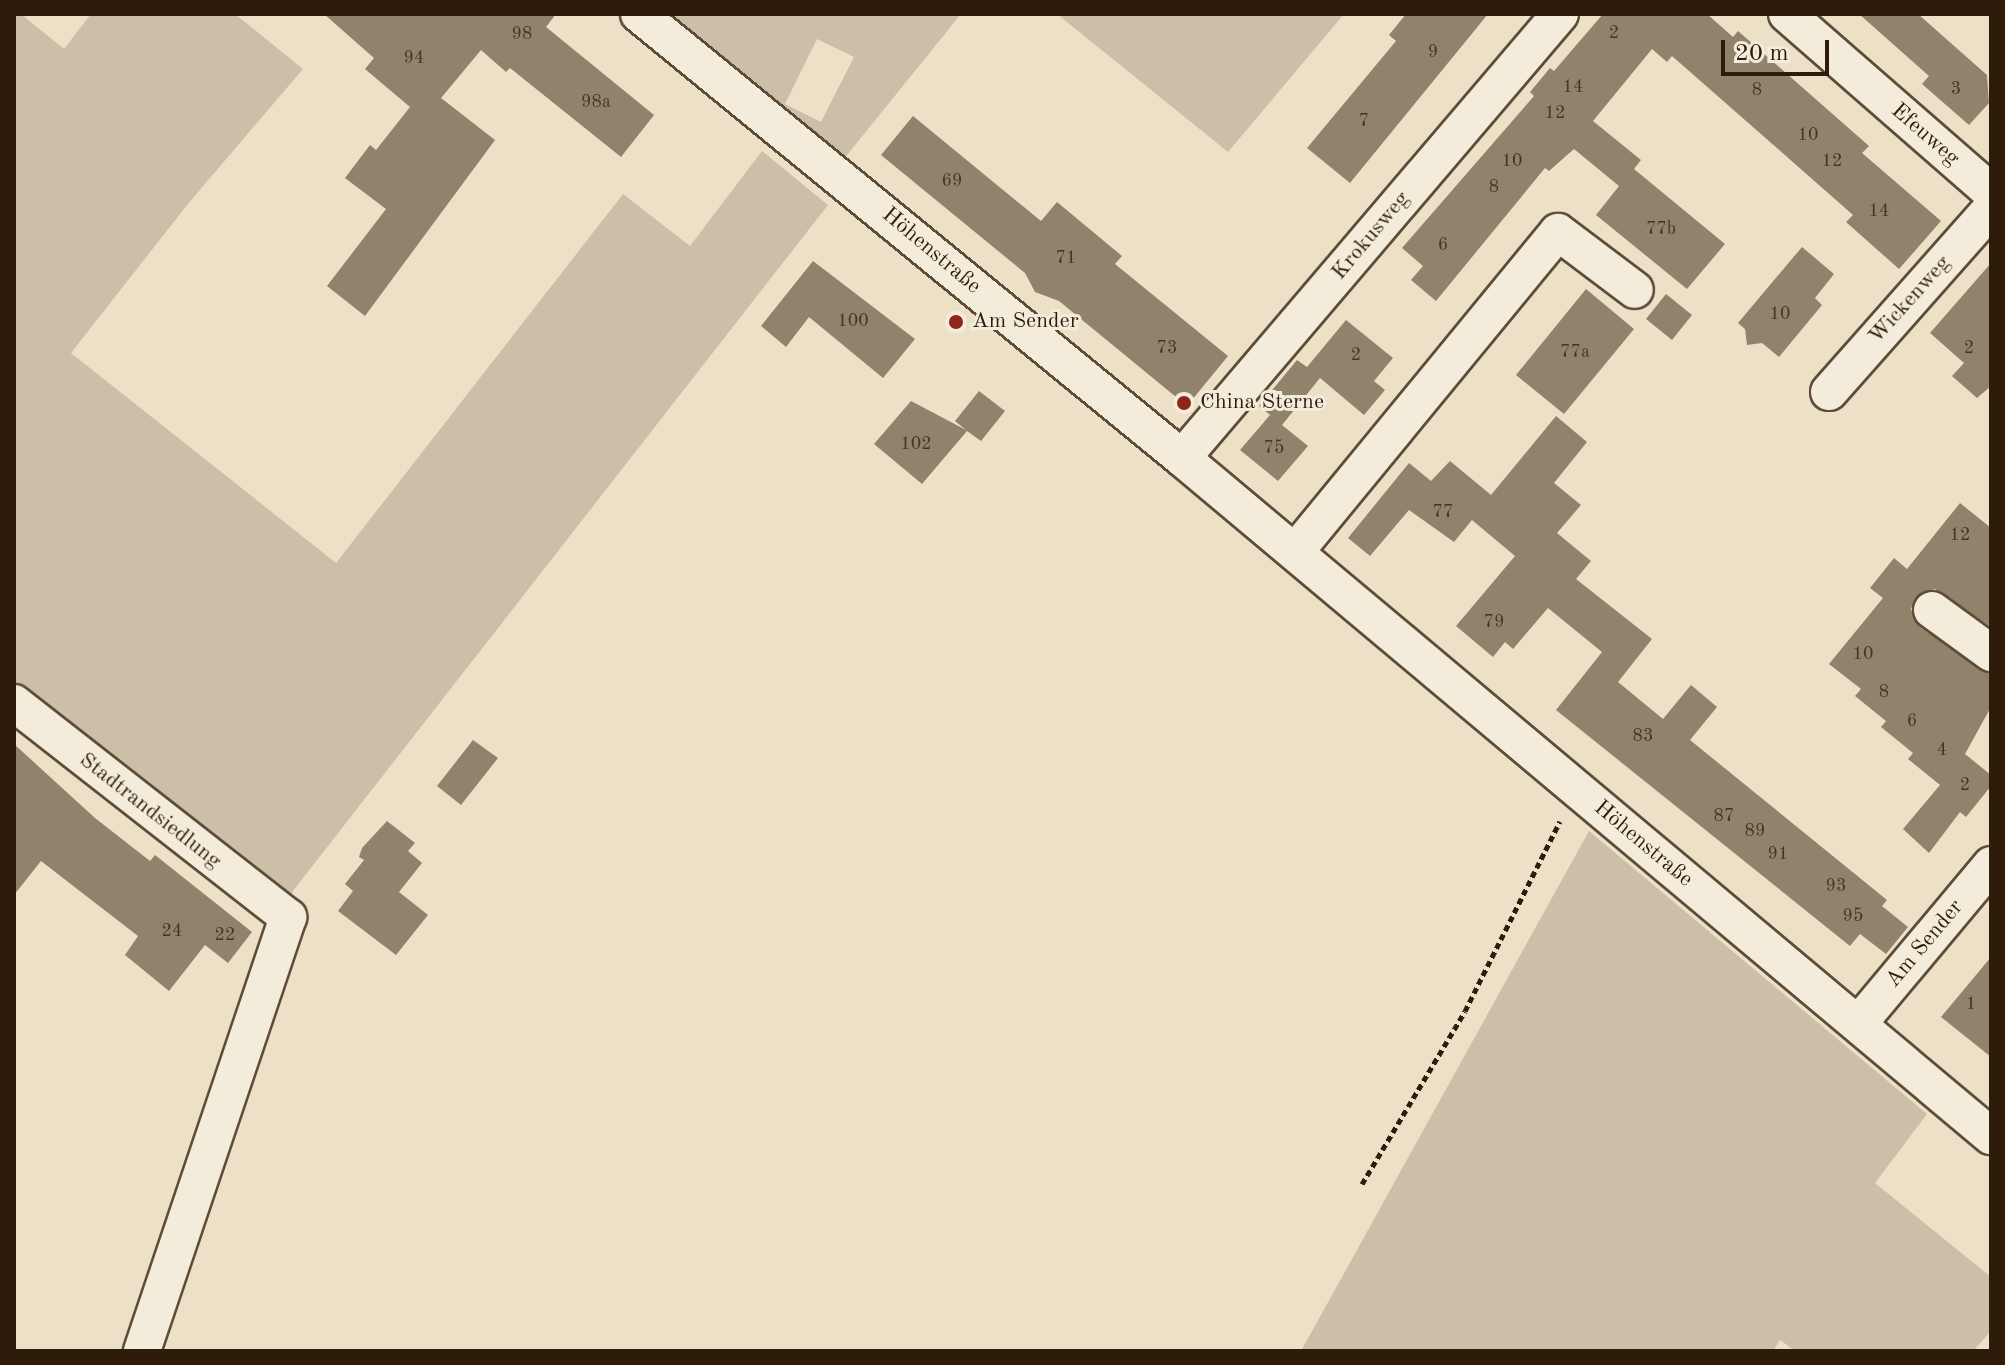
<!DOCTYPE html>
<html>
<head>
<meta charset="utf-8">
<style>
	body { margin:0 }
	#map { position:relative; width:2005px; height:1365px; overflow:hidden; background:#ece1c7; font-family:"Old Standard TT",serif }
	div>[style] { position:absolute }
	.green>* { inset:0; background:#ccbfa7 }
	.building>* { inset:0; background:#91826c }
	.path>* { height:5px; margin-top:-2.5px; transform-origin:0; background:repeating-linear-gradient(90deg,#2e1b0a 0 6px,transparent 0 10px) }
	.roads { filter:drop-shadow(2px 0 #5e4c39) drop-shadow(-2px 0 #5e4c39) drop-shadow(0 2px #5e4c39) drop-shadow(0 -2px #5e4c39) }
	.minor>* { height:36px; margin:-18px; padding:0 18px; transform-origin:18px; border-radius:18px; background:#f3ecdb }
	.dots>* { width:22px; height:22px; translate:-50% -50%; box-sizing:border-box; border:4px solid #f3ecdb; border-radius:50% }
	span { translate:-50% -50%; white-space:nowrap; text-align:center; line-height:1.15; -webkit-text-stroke:6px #f3ecdb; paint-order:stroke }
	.number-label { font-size:18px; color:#473522 }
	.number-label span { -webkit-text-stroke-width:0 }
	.street-label { font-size:22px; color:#2e1b0a }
	.poi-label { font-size:22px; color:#2e1b0a }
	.left { translate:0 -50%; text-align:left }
	.frame { position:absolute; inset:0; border:16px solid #2e1b0a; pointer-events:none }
	.scale { position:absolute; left:1721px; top:40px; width:108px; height:36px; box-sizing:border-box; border:4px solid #2e1b0a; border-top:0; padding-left:10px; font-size:24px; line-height:28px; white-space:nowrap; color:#2e1b0a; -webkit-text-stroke:6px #f3ecdb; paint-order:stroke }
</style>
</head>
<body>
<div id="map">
	<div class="green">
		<i style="clip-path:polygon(14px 14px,21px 14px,64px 49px,91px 14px,235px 14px,303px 69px,187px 205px,71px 353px,336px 563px,623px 194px,690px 246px,762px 151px,828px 205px,289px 896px,14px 681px)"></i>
		<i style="clip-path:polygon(evenodd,662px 14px,961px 14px,843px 160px,662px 14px,817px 39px,854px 57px,821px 122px,785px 104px,817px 39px)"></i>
		<i style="clip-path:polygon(1057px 14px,1344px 14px,1228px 152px)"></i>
		<i style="clip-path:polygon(1589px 831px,1927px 1114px,1875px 1183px,1991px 1277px,1991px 1331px,1973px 1351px,1795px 1351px,1780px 1340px,1773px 1351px,1301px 1351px)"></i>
	</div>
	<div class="building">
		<i style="clip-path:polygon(324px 14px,556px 14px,546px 27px,654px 115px,621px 157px,510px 68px,506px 72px,481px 50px,441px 98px,495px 140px,365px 316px,327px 286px,386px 209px,345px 178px,370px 145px,376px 150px,410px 107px,365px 69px,374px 58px)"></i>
		<i style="clip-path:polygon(1406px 14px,1488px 14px,1350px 183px,1307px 148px,1396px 41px,1389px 35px)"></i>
		<i style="clip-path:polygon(1603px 14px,1707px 14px,1733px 37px,1738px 31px,1869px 146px,1862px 153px,1941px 221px,1899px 269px,1846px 222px,1853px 215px,1672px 56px,1667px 62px,1652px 49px,1593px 121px,1641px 160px,1634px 169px,1725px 244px,1687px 289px,1596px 215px,1619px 186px,1574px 149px,1549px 171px,1545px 168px,1436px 301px,1411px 280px,1423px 266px,1402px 248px,1534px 96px,1530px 92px,1550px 68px,1554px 71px)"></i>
		<i style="clip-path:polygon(1859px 14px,1918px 14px,1987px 75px,1989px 103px,1969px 125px,1922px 84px,1929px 76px)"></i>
		<i style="clip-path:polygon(913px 116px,1041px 221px,1057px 202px,1122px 256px,1115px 264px,1228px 356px,1187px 406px,1059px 301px,1035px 292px,1025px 273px,881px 155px)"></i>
		<i style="clip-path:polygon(1802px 247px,1834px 274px,1815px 298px,1822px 305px,1779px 357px,1762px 343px,1747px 345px,1745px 329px,1738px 323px)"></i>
		<i style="clip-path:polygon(813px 261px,915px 339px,883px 378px,809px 317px,786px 347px,761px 326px)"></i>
		<i style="clip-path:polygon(1991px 263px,1991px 386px,1977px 398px,1952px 376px,1964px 363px,1930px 333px)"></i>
		<i style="clip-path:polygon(1586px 289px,1634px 329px,1564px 414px,1516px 375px)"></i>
		<i style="clip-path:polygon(1666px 294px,1692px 315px,1672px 340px,1646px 319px)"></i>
		<i style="clip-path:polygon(1346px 320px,1393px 358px,1374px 381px,1385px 390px,1364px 415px,1320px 378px,1282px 425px,1308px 446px,1278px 481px,1240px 450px,1270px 415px,1280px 423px,1259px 406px,1297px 360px,1307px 367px)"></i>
		<i style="clip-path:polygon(979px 391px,1005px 411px,981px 441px,967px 431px,922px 484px,874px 444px,911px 401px,966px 430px,955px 421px)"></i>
		<i style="clip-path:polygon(1556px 416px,1587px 442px,1554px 483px,1581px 505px,1557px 533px,1591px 561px,1576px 579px,1652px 639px,1618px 682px,1663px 719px,1691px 685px,1717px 707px,1690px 740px,1887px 900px,1882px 906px,1908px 927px,1886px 954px,1860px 934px,1850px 946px,1556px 710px,1602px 652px,1548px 608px,1513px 649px,1505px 642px,1493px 657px,1456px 626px,1515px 556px,1472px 520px,1454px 542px,1409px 510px,1370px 556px,1348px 538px,1409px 463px,1431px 481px,1450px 461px,1491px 495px)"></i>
		<i style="clip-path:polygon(1960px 503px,1991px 528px,1991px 627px,1935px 589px,1916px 597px,1911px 609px,1920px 627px,1991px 674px,1991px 707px,1965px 754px,1991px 775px,1991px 786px,1966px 817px,1960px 812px,1929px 853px,1903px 829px,1940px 785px,1908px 759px,1913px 753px,1881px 727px,1886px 721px,1855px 696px,1861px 689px,1829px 664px,1883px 598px,1870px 588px,1894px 558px,1907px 569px)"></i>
		<i style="clip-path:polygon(473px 740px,498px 758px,461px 805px,437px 786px)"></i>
		<i style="clip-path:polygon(14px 744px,95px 818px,150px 861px,155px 855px,252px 932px,228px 963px,205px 945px,169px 991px,125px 955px,138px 936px,41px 861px,14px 895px)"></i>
		<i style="clip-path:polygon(387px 821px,415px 843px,408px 851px,422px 863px,399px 892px,428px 915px,396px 955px,338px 911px,353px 891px,345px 884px,364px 860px,359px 857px,362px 848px)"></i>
		<i style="clip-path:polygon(1991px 957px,1991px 1057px,1941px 1017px)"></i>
	</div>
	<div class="path">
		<i style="left:1362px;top:1184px;width:201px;rotate:-59.2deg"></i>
		<i style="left:1465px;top:1011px;width:212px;rotate:-63.4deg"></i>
	</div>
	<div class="roads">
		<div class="minor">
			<i style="left:639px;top:14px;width:701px;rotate:39.27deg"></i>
			<i style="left:1182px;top:458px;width:1056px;rotate:39.97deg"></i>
			<i style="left:1787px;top:14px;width:271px;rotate:41.1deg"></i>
			<i style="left:1829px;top:392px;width:244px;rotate:-48.5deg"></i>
			<i style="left:1182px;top:458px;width:583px;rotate:-49.59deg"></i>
			<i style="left:1295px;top:552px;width:414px;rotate:-50.6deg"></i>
			<i style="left:1558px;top:232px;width:96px;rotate:37deg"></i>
			<i style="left:1932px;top:610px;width:73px;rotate:36.1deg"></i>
			<i style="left:14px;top:703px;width:348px;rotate:38deg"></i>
			<i style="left:288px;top:917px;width:458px;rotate:108.6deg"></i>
			<i style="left:1859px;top:1023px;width:206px;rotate:-50.1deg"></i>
		</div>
	</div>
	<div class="dots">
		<i style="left:956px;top:322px;background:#8f2418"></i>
		<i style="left:1184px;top:403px;background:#8f2418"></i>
	</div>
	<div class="number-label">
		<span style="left:1614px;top:33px">2</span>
		<span style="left:522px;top:34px">98</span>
		<span style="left:1433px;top:52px">9</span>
		<span style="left:414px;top:58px">94</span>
		<span style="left:1573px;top:87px">14</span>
		<span style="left:1956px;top:89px">3</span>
		<span style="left:1757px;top:90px">8</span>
		<span style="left:596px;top:102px">98a</span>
		<span style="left:1555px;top:113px">12</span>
		<span style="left:1364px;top:121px">7</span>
		<span style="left:1808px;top:135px">10</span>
		<span style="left:1512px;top:161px">10</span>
		<span style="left:1832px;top:161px">12</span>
		<span style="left:952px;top:181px">69</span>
		<span style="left:1494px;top:187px">8</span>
		<span style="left:1879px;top:211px">14</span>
		<span style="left:1661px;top:229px">77b</span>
		<span style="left:1443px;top:245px">6</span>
		<span style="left:1066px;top:258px">71</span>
		<span style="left:1780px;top:314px">10</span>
		<span style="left:853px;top:321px">100</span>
		<span style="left:1167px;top:348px">73</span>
		<span style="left:1969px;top:348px">2</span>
		<span style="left:1575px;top:352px">77a</span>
		<span style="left:1356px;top:355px">2</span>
		<span style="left:916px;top:444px">102</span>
		<span style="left:1274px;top:448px">75</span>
		<span style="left:1443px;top:512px">77</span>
		<span style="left:1960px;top:535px">12</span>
		<span style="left:1494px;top:622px">79</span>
		<span style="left:1863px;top:654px">10</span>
		<span style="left:1884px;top:692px">8</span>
		<span style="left:1912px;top:721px">6</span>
		<span style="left:1643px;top:736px">83</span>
		<span style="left:1942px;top:750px">4</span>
		<span style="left:1965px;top:785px">2</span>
		<span style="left:1724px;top:816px">87</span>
		<span style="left:1755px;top:831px">89</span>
		<span style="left:1778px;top:854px">91</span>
		<span style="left:1836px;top:886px">93</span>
		<span style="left:1853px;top:916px">95</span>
		<span style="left:172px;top:931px">24</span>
		<span style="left:225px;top:935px">22</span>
		<span style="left:1971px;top:1004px">1</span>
	</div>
	<div class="street-label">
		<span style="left:1925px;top:135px;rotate:41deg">Efeuweg</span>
		<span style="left:1371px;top:236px;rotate:-50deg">Krokusweg</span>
		<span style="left:931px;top:251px;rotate:40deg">Höhenstraße</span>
		<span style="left:1910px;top:300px;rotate:-48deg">Wickenweg</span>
		<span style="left:150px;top:811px;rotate:38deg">Stadtrandsiedlung</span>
		<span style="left:1643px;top:844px;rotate:40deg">Höhenstraße</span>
		<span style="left:1925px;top:944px;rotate:-50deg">Am Sender</span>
	</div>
	<div class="poi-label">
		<span class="left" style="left:972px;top:322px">Am Sender</span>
		<span class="left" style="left:1200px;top:403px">China Sterne</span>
	</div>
	<div class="frame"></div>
	<div class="scale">20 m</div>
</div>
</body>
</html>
